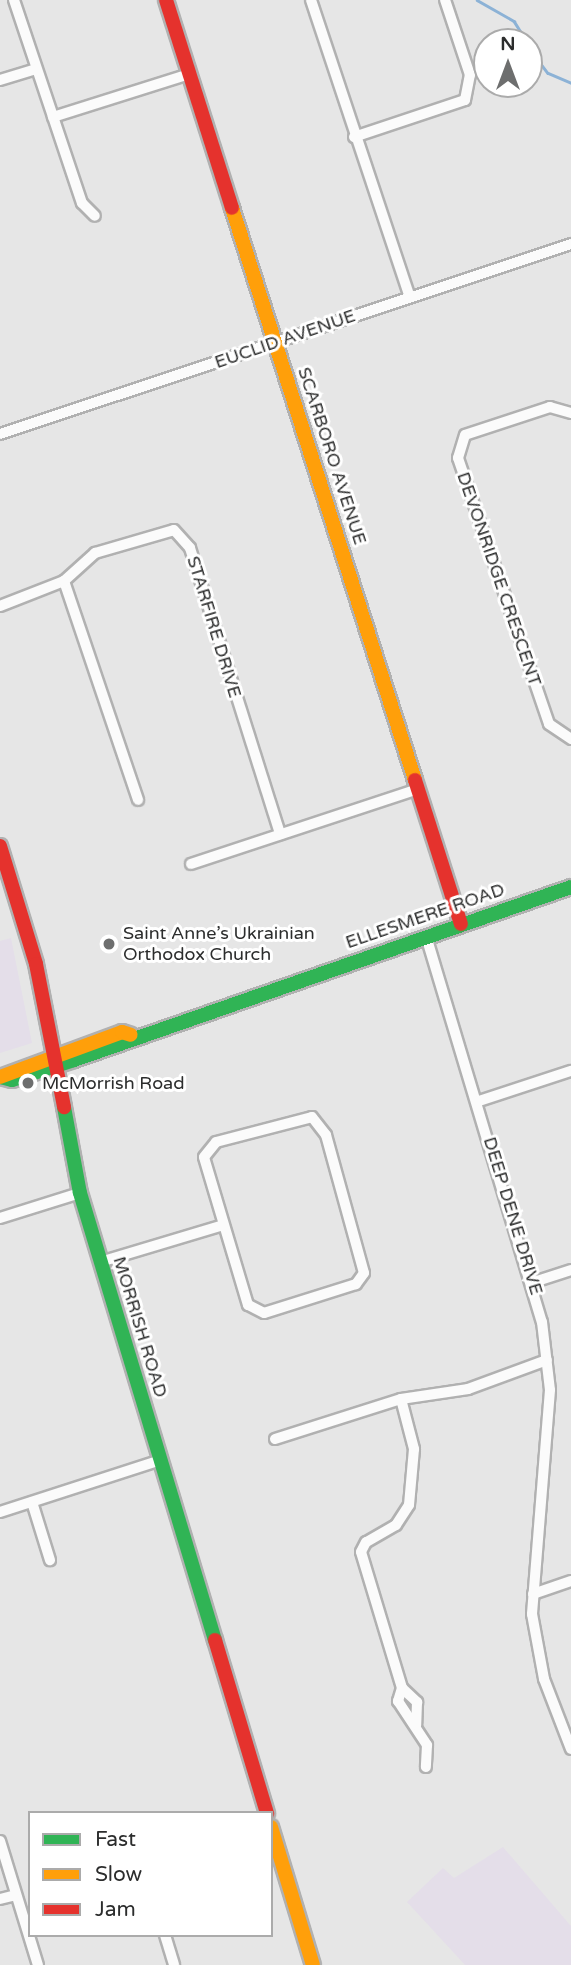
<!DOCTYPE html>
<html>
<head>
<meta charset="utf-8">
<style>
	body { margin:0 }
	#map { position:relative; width:571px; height:1965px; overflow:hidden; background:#e6e6e6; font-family:"Varela Round",sans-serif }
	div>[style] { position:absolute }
	.commercial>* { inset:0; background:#e4dee9 }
	.stream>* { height:2.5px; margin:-1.25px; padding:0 1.25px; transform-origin:1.25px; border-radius:1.25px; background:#8cb2d6 }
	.roads { filter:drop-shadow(2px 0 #b1b1b1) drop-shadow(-2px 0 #b1b1b1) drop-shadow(0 2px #b1b1b1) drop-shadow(0 -2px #b1b1b1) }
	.street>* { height:10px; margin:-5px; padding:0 5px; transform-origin:5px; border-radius:5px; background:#fbfbfb }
	.fast>* { height:14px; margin:-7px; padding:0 7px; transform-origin:7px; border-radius:7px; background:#30b455 }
	.slow>* { height:14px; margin:-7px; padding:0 7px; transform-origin:7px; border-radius:7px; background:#ff9f0a }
	.jam>* { height:14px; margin:-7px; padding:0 7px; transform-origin:7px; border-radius:7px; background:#e5322d }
	.dots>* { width:19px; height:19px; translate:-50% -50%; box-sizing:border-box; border:4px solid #fff; border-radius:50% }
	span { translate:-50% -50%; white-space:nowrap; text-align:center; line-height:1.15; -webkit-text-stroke:6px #fff; paint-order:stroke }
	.street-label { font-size:18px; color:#2c2d2d }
	.poi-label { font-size:18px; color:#2c2d2d }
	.left { translate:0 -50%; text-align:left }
	.legend { position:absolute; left:28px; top:1811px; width:245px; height:126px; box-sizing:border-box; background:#fff; border:2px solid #ababab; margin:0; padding:9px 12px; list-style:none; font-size:21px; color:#2c2d2d }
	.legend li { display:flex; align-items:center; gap:14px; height:35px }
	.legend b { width:35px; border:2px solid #ababab }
	.north { position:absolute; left:473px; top:28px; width:70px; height:70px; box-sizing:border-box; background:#fff; border:2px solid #ababab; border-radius:50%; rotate:0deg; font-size:19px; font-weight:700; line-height:28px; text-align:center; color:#2c2d2d }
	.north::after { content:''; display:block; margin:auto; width:24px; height:32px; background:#6d6e6e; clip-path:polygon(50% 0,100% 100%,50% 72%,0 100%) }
</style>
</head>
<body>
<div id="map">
	<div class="commercial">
		<i style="clip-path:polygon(11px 938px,32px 1043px,0 1053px,0 941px)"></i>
		<i style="clip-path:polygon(503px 1847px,571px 1926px,571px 1965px,465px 1965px,407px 1902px,443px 1868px,454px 1878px)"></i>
	</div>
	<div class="stream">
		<i style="left:477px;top:0;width:43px;rotate:29.6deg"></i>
		<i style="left:514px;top:21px;width:25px;rotate:58deg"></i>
		<i style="left:529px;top:48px;width:31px;rotate:53deg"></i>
		<i style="left:548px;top:73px;width:25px;rotate:23deg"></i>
	</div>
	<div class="roads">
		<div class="street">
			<i style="left:14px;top:0;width:214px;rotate:71.5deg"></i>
			<i style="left:82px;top:203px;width:18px;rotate:45deg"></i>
			<i style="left:311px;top:0;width:313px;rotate:71.6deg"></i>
			<i style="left:0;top:80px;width:37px;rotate:-17deg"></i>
			<i style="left:53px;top:117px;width:143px;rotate:-17.5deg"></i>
			<i style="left:354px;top:137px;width:117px;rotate:-18.4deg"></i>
			<i style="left:465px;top:100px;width:25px;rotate:-79deg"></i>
			<i style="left:470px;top:75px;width:79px;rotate:-108.4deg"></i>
			<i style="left:571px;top:413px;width:22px;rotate:-164deg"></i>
			<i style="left:550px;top:407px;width:89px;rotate:161.8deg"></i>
			<i style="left:465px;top:435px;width:24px;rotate:107deg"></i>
			<i style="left:458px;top:458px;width:281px;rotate:71.1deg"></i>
			<i style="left:549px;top:724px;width:27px;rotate:34deg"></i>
			<i style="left:0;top:434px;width:602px;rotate:-18.4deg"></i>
			<i style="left:64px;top:581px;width:231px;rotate:71.3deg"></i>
			<i style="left:0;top:606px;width:69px;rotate:-21.3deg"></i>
			<i style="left:64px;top:581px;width:42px;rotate:-42.1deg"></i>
			<i style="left:95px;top:553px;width:82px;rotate:-16.2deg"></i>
			<i style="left:174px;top:530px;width:24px;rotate:48deg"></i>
			<i style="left:190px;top:548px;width:300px;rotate:72.5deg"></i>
			<i style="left:191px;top:864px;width:239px;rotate:-18.3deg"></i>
			<i style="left:426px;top:936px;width:403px;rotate:73.3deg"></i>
			<i style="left:542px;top:1322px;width:68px;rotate:83.3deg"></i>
			<i style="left:550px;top:1390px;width:225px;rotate:94.6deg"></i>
			<i style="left:532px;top:1614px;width:66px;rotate:79.5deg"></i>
			<i style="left:544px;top:1679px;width:75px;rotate:68.9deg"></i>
			<i style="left:479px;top:1101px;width:97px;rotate:-18.1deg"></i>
			<i style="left:312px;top:1117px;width:23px;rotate:52deg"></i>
			<i style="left:326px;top:1135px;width:143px;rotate:74.6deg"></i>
			<i style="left:364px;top:1273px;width:14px;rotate:126deg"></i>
			<i style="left:356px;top:1284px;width:96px;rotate:162.5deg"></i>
			<i style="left:264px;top:1313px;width:18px;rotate:-153deg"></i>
			<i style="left:248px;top:1305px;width:154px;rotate:-106.6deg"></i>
			<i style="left:204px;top:1157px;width:19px;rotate:-51deg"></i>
			<i style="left:216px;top:1142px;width:99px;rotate:-14.6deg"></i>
			<i style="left:0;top:1218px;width:84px;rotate:-17.4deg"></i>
			<i style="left:100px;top:1262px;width:128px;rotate:-16.7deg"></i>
			<i style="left:534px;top:1282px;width:39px;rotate:-18deg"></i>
			<i style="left:401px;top:1399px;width:52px;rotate:75.4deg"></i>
			<i style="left:414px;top:1449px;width:56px;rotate:95.1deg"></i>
			<i style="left:409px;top:1505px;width:24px;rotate:123deg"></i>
			<i style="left:396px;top:1525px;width:34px;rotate:150deg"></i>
			<i style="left:366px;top:1542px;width:11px;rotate:117deg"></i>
			<i style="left:361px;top:1552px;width:142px;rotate:73.2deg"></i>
			<i style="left:402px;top:1688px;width:14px;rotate:107deg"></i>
			<i style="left:398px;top:1701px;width:53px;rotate:56.6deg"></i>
			<i style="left:427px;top:1745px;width:22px;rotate:93deg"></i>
			<i style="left:275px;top:1439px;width:132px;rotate:-17.6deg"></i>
			<i style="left:401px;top:1399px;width:68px;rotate:-8.5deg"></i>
			<i style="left:468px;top:1389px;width:84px;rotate:-20.2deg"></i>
			<i style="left:32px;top:1502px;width:61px;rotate:72.8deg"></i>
			<i style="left:0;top:1512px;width:169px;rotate:-17.9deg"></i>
			<i style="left:533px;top:1594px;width:40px;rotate:-18.9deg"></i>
			<i style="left:402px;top:1688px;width:21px;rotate:43deg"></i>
			<i style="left:417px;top:1702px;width:23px;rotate:92deg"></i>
			<i style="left:0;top:1841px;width:130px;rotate:73deg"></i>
			<i style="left:0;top:1899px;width:16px;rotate:-14deg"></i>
			<i style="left:165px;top:1935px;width:31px;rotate:73deg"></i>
		</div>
		<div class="fast">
			<i style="left:0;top:1077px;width:12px;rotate:14deg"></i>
			<i style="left:12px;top:1080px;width:65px;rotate:-17.9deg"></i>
			<i style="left:74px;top:1060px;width:526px;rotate:-19.19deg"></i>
			<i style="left:64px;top:1107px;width:87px;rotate:79.5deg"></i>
			<i style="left:80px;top:1193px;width:467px;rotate:73.2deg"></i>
		</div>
		<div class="slow">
			<i style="left:232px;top:208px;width:601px;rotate:72.26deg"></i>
			<i style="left:0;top:1077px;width:130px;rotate:-20.2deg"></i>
			<i style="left:122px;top:1032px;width:9px;rotate:18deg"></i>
			<i style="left:271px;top:1827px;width:144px;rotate:73.1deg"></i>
		</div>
		<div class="jam">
			<i style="left:166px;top:0;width:218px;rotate:72.4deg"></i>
			<i style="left:415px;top:780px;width:151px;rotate:72.3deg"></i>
			<i style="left:0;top:846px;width:123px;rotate:73deg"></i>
			<i style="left:36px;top:964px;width:146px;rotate:78.9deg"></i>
			<i style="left:215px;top:1640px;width:181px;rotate:73.3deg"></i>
		</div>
	</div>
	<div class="dots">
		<i style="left:109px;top:944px;background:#6d6e6e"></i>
		<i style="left:28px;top:1083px;background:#6d6e6e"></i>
	</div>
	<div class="street-label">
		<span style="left:285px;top:339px;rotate:-19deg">EUCLID AVENUE</span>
		<span style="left:332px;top:456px;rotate:72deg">SCARBORO AVENUE</span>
		<span style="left:499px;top:579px;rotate:71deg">DEVONRIDGE CRESCENT</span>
		<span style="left:214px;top:627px;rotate:73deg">STARFIRE DRIVE</span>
		<span style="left:425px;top:916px;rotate:-19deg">ELLESMERE ROAD</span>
		<span style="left:513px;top:1216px;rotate:73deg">DEEP DENE DRIVE</span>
		<span style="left:140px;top:1327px;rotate:73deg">MORRISH ROAD</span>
	</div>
	<div class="poi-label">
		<span class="left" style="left:123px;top:944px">Saint Anne’s Ukrainian<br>Orthodox Church</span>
		<span class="left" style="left:42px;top:1083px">McMorrish Road</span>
	</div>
	<ul class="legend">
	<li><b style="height:9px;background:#30b455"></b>Fast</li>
	<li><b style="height:9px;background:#ff9f0a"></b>Slow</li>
	<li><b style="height:9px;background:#e5322d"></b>Jam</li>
	</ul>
	<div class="north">N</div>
</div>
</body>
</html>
